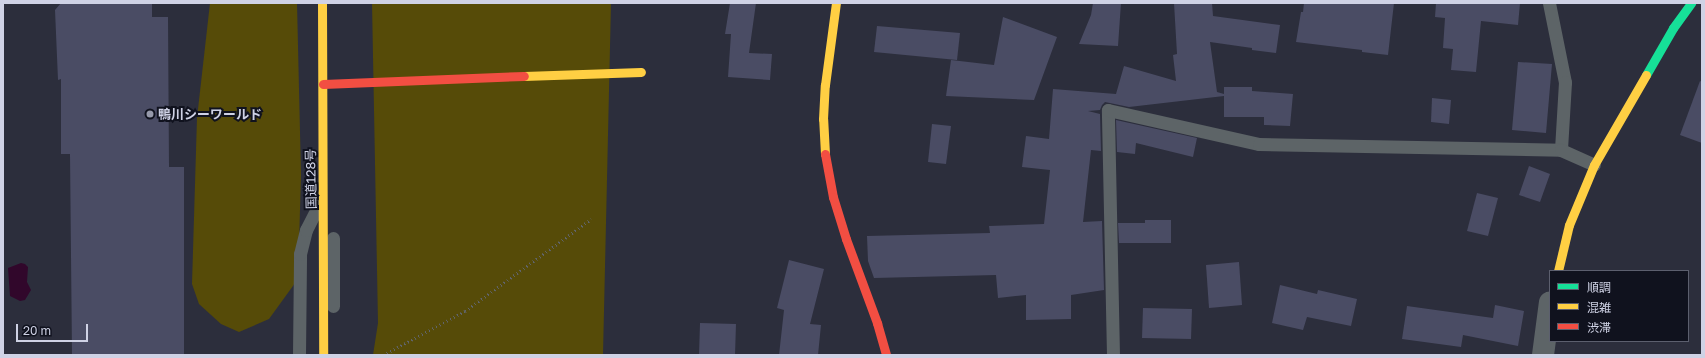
<!DOCTYPE html>
<html>
<head>
<meta charset="utf-8">
<style>
	body { margin:0 }
	#map { position:relative; width:1705px; height:358px; overflow:hidden; background:#2c2e3c; font-family:"Golos Text","Noto Sans JP",sans-serif }
	div>[style] { position:absolute }
	.forest>* { inset:0; background:#564b08 }
	.water>* { inset:0; background:#31072b }
	.building>* { inset:0; background:#4a4c64 }
	.path>* { height:2.5px; margin-top:-1.25px; transform-origin:0; background:repeating-linear-gradient(90deg,#60646a 0 1px,transparent 0 4px) }
	.lane>* { height:13px; margin:-6.5px; padding:0 6.5px; transform-origin:6.5px; border-radius:6.5px; background:#5d6467 }
	.street>* { height:22px; margin:-11px; padding:0 11px; transform-origin:11px; border-radius:11px; background:#5d6467 }
	.fast>* { height:9px; margin:-4.5px; padding:0 4.5px; transform-origin:4.5px; border-radius:4.5px; background:#16e098 }
	.slow>* { height:9px; margin:-4.5px; padding:0 4.5px; transform-origin:4.5px; border-radius:4.5px; background:#ffcf43 }
	.jam>* { height:9px; margin:-4.5px; padding:0 4.5px; transform-origin:4.5px; border-radius:4.5px; background:#f24e42 }
	.dots>* { width:11px; height:11px; translate:-50% -50%; box-sizing:border-box; border:2px solid #10121e; border-radius:50% }
	span { translate:-50% -50%; white-space:nowrap; text-align:center; line-height:1.15; -webkit-text-stroke:4px #10121e; paint-order:stroke }
	.poi-label { font-size:13px; color:#cfd2e5; font-weight:700 }
	.left { translate:0 -50%; text-align:left }
	.street-label { font-size:13px; color:#cfd2e5 }
	.frame { position:absolute; inset:0; border:4px solid #cfd2e5; pointer-events:none }
	.legend { position:absolute; left:1549px; top:270px; width:140px; height:72px; box-sizing:border-box; background:#10121e; border:1px solid #5c5f6e; margin:0; padding:5px 7px; list-style:none; font-size:12px; color:#cfd2e5 }
	.legend li { display:flex; align-items:center; gap:8px; height:20px }
	.legend b { width:20px; border:1px solid #5c5f6e }
	.scale { position:absolute; left:16px; top:324px; width:72px; height:18px; box-sizing:border-box; border:2px solid #cfd2e5; border-top:0; padding-left:5px; font-size:12px; line-height:14px; white-space:nowrap; color:#cfd2e5; -webkit-text-stroke:3px #10121e; paint-order:stroke }
</style>
</head>
<body>
<div id="map">
	<div class="forest">
		<i style="clip-path:polygon(210px 3px,297px 3px,301px 175px,298px 279px,269px 319px,239px 332px,221px 324px,199px 304px,192px 284px,197px 118px)"></i>
		<i style="clip-path:polygon(372px 3px,611px 3px,603px 355px,373px 355px,378px 323px)"></i>
	</div>
	<div class="water">
		<i style="clip-path:polygon(21px 263px,25px 264px,28px 267px,27px 282px,31px 290px,25px 300px,20px 301px,10px 296px,8px 268px)"></i>
	</div>
	<div class="building">
		<i style="clip-path:polygon(61px 3px,152px 3px,152px 17px,168px 17px,169px 167px,184px 167px,184px 355px,72px 355px,70px 154px,61px 154px,61px 79px,58px 80px,55px 10px)"></i>
		<i style="clip-path:polygon(730px 3px,756px 3px,749px 53px,772px 54px,770px 80px,728px 77px,731px 34px,725px 34px)"></i>
		<i style="clip-path:polygon(1093px 3px,1121px 3px,1118px 46px,1079px 44px,1091px 15px)"></i>
		<i style="clip-path:polygon(1174px 3px,1212px 3px,1213px 16px,1280px 25px,1276px 53px,1252px 50px,1252px 48px,1210px 42px,1217px 92px,1224px 94px,1224px 87px,1252px 87px,1252px 91px,1293px 94px,1290px 126px,1264px 125px,1264px 117px,1224px 117px,1224px 96px,1129px 107px,1105px 102px,1102px 105px,1100px 110px,1088px 111px,1100px 114px,1101px 151px,1091px 150px,1083px 222px,1102px 221px,1104px 290px,1071px 295px,1071px 319px,1026px 320px,1026px 295px,998px 298px,996px 275px,874px 278px,868px 261px,867px 236px,990px 233px,989px 226px,1044px 224px,1050px 170px,1022px 167px,1026px 136px,1049px 139px,1053px 89px,1116px 94px,1124px 66px,1176px 81px,1173px 55px,1177px 54px)"></i>
		<i style="clip-path:polygon(1304px 3px,1394px 3px,1388px 55px,1362px 52px,1362px 50px,1296px 42px,1301px 12px,1303px 12px)"></i>
		<i style="clip-path:polygon(1436px 3px,1520px 3px,1518px 25px,1481px 21px,1476px 72px,1451px 70px,1453px 49px,1443px 48px,1445px 18px,1435px 17px)"></i>
		<i style="clip-path:polygon(1003px 17px,1057px 37px,1034px 100px,946px 96px,951px 60px,994px 65px)"></i>
		<i style="clip-path:polygon(877px 26px,960px 33px,957px 60px,874px 52px)"></i>
		<i style="clip-path:polygon(1518px 62px,1552px 64px,1546px 133px,1512px 130px)"></i>
		<i style="clip-path:polygon(1700px 81px,1702px 82px,1702px 143px,1680px 135px)"></i>
		<i style="clip-path:polygon(1432px 98px,1451px 100px,1449px 124px,1431px 122px)"></i>
		<i style="clip-path:polygon(1116px 120px,1197px 138px,1193px 157px,1136px 143px,1135px 154px,1117px 152px)"></i>
		<i style="clip-path:polygon(932px 124px,951px 126px,946px 164px,928px 162px)"></i>
		<i style="clip-path:polygon(1529px 166px,1550px 174px,1540px 202px,1519px 195px)"></i>
		<i style="clip-path:polygon(1477px 193px,1498px 198px,1488px 236px,1467px 231px)"></i>
		<i style="clip-path:polygon(1145px 220px,1171px 220px,1171px 243px,1119px 243px,1118px 223px,1145px 223px)"></i>
		<i style="clip-path:polygon(789px 260px,824px 269px,810px 324px,821px 325px,818px 355px,779px 355px,784px 310px,777px 308px)"></i>
		<i style="clip-path:polygon(1239px 262px,1242px 305px,1209px 308px,1206px 265px)"></i>
		<i style="clip-path:polygon(1280px 285px,1317px 294px,1318px 290px,1357px 299px,1351px 326px,1307px 317px,1303px 330px,1272px 323px)"></i>
		<i style="clip-path:polygon(1495px 305px,1524px 311px,1518px 346px,1463px 335px,1461px 347px,1402px 339px,1407px 306px,1493px 318px)"></i>
		<i style="clip-path:polygon(1143px 308px,1192px 309px,1191px 339px,1142px 338px)"></i>
		<i style="clip-path:polygon(700px 323px,736px 324px,735px 355px,699px 355px)"></i>
	</div>
	<div class="path">
		<i style="left:383px;top:355px;width:93px;rotate:-28.2deg"></i>
		<i style="left:465px;top:311px;width:156px;rotate:-36.1deg"></i>
	</div>
	<div class="lane">
		<i style="left:1549px;top:3px;width:81px;rotate:78.6deg"></i>
		<i style="left:1565px;top:82px;width:68px;rotate:93.4deg"></i>
		<i style="left:333px;top:238px;width:68px;rotate:90deg"></i>
		<i style="left:299px;top:355px;width:101px;rotate:-89.4deg"></i>
		<i style="left:300px;top:254px;width:25px;rotate:-76deg"></i>
		<i style="left:306px;top:230px;width:31px;rotate:-63deg"></i>
		<i style="left:1113px;top:355px;width:245px;rotate:-91.2deg"></i>
		<i style="left:1108px;top:110px;width:155px;rotate:12.7deg"></i>
		<i style="left:1259px;top:144px;width:302px;rotate:1.1deg"></i>
		<i style="left:1561px;top:150px;width:36px;rotate:24deg"></i>
	</div>
	<div class="street">
		<i style="left:1543px;top:355px;width:53px;rotate:-82.5deg"></i>
	</div>
	<div class="fast">
		<i style="left:1646px;top:75px;width:54px;rotate:-60.1deg"></i>
		<i style="left:1673px;top:28px;width:31px;rotate:-54deg"></i>
	</div>
	<div class="slow">
		<i style="left:322px;top:3px;width:352px;rotate:89.8deg"></i>
		<i style="left:524px;top:76px;width:117px;rotate:-2deg"></i>
		<i style="left:825px;top:154px;width:35px;rotate:-93deg"></i>
		<i style="left:823px;top:119px;width:34px;rotate:-87deg"></i>
		<i style="left:825px;top:85px;width:83px;rotate:-82.4deg"></i>
		<i style="left:1558px;top:271px;width:47px;rotate:-76.6deg"></i>
		<i style="left:1569px;top:225px;width:65px;rotate:-67.4deg"></i>
		<i style="left:1594px;top:165px;width:104px;rotate:-60deg"></i>
	</div>
	<div class="jam">
		<i style="left:323px;top:84px;width:201px;rotate:-2.3deg"></i>
		<i style="left:825px;top:154px;width:44px;rotate:79.5deg"></i>
		<i style="left:833px;top:197px;width:44px;rotate:72.8deg"></i>
		<i style="left:846px;top:239px;width:90px;rotate:69.7deg"></i>
		<i style="left:877px;top:323px;width:33px;rotate:74deg"></i>
	</div>
	<div class="dots">
		<i style="left:150px;top:114px;background:#9699aa"></i>
	</div>
	<div class="poi-label">
		<span class="left" style="left:158px;top:114px">鴨川シーワールド</span>
	</div>
	<div class="street-label">
		<span style="left:311px;top:179px;rotate:-91deg">国道128号</span>
	</div>
	<div class="frame"></div>
	<ul class="legend">
	<li><b style="height:5px;background:#16e098"></b>順調</li>
	<li><b style="height:5px;background:#ffcf43"></b>混雑</li>
	<li><b style="height:5px;background:#f24e42"></b>渋滞</li>
	</ul>
	<div class="scale">20 m</div>
</div>
</body>
</html>
